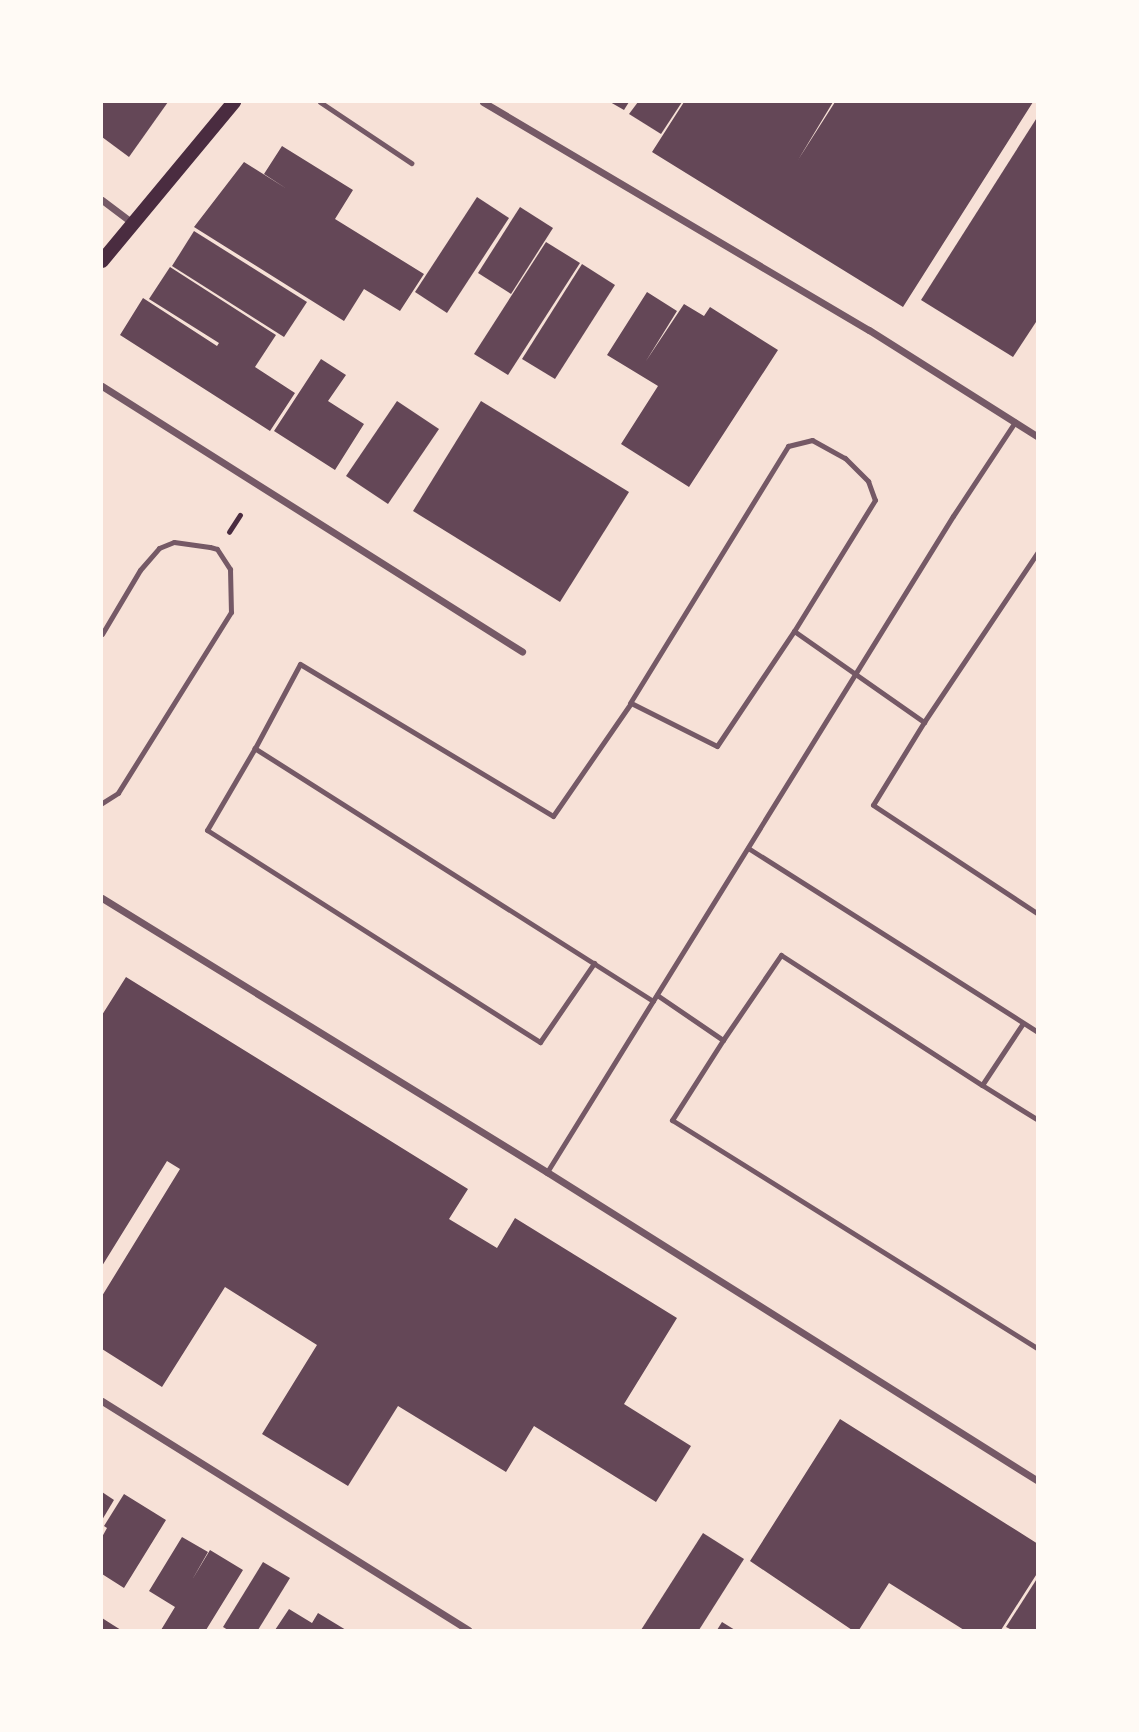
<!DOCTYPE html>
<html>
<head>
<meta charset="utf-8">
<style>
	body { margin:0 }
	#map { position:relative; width:1139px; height:1732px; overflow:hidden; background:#f7e1d7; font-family:"Work Sans",sans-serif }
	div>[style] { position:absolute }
	.building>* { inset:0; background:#644757 }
	.path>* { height:4.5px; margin:-2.25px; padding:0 2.25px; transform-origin:2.25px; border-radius:2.25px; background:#4a2c40 }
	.service>* { height:5px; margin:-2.5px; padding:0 2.5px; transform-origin:2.5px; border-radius:2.5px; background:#755966 }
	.minor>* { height:7px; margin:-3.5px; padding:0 3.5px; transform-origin:3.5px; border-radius:3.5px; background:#755966 }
	.secondary>* { height:14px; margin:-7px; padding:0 7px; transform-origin:7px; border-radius:7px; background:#4a2c40 }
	span { translate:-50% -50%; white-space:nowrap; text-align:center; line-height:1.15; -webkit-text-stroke:5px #fffaf5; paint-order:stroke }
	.frame { position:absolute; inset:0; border:103px solid #fffaf5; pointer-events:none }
</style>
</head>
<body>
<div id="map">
	<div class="building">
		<div style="clip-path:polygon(102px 102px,168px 102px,129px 157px,102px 137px)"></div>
		<div style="clip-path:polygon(610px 102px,629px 102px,624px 110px)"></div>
		<div style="clip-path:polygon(638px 102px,682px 102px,661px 134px,629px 114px)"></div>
		<div style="clip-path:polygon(684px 102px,833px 102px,798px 160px,835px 102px,1033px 102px,903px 307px,652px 152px)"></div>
		<div style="clip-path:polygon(1038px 116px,1038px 319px,1013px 357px,921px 300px)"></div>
		<div style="clip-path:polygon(282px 146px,353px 190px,335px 219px,424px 274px,400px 311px,364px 289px,344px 321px,194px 227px,244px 162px,287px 189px,264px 174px)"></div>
		<div style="clip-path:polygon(477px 197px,509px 218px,447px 313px,415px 292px)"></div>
		<div style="clip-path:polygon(520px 207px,553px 228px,511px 294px,478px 273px)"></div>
		<div style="clip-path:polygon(194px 231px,307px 302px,284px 337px,172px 266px)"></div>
		<div style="clip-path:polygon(546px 242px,580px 263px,508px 375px,474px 354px)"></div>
		<div style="clip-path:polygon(582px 264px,615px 285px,555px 379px,522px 359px)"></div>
		<div style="clip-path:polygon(170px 267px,276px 335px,255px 367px,295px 393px,270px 431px,120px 335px,143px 298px,217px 346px,219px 343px,149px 299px)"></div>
		<div style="clip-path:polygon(647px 292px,677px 311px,646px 361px,684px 304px,704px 316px,710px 307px,778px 350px,689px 487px,621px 444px,658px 386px,607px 355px)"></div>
		<div style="clip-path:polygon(321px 359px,346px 375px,328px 401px,364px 424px,335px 470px,274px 431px)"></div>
		<div style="clip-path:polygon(397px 401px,439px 429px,388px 504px,346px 476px)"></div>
		<div style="clip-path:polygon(481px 401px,629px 492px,560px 602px,413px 511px)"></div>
		<div style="clip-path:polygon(126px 977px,468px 1189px,449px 1219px,497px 1248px,515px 1218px,677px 1318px,624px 1404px,691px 1446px,656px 1502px,534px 1426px,506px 1472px,398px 1406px,348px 1486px,262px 1434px,317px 1345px,225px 1287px,162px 1387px,102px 1349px,102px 1296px,180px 1169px,167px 1161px,102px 1266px,102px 1015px)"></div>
		<div style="clip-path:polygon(840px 1419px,1038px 1544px,1038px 1572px,1001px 1630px,964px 1630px,889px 1583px,859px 1630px,852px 1630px,750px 1561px)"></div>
		<div style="clip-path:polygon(102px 1492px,114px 1500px,102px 1520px)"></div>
		<div style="clip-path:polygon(124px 1494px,166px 1520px,124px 1588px,102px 1574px,102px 1537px,107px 1528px,104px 1526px)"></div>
		<div style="clip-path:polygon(703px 1533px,744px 1559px,699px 1630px,641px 1630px)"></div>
		<div style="clip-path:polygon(182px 1537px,208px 1552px,192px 1580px,210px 1550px,243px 1570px,206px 1630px,161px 1630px,175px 1607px,149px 1591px)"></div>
		<div style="clip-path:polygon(263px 1562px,290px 1578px,258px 1630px,228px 1630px,223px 1627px)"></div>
		<div style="clip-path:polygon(1038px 1577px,1038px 1630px,1012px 1630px,1006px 1627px)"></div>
		<div style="clip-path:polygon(289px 1609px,312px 1623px,318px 1613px,346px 1630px,275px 1630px)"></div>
		<div style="clip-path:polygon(102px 1618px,113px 1625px,121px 1630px,102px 1630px)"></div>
		<div style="clip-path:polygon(722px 1622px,735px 1630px,717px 1630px)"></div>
	</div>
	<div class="path">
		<div style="left:229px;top:532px;width:20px;rotate:-57deg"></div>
	</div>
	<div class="service">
		<div style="left:320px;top:102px;width:110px;rotate:33.8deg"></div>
		<div style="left:102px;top:634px;width:74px;rotate:-59.3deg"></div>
		<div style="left:140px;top:570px;width:29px;rotate:-49deg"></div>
		<div style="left:159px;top:548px;width:16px;rotate:-22deg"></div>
		<div style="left:174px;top:542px;width:36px;rotate:8deg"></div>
		<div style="left:210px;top:547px;width:7px;rotate:16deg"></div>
		<div style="left:217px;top:549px;width:24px;rotate:57deg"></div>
		<div style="left:230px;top:569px;width:43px;rotate:88.7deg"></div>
		<div style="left:231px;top:612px;width:213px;rotate:122deg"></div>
		<div style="left:118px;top:793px;width:19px;rotate:148deg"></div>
		<div style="left:630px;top:703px;width:302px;rotate:-58.4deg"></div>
		<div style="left:788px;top:446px;width:25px;rotate:-14deg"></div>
		<div style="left:812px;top:440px;width:38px;rotate:29deg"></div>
		<div style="left:845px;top:458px;width:33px;rotate:45deg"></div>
		<div style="left:868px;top:481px;width:20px;rotate:70deg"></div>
		<div style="left:875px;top:500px;width:154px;rotate:121.7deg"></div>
		<div style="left:924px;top:722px;width:205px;rotate:-56.2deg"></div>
		<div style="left:255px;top:748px;width:95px;rotate:120.3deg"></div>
		<div style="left:207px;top:830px;width:395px;rotate:32.5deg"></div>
		<div style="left:540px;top:1042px;width:96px;rotate:-55.6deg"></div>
		<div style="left:748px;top:848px;width:343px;rotate:32.4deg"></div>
		<div style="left:657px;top:995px;width:80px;rotate:34.3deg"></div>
		<div style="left:723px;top:1040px;width:103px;rotate:-55.7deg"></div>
		<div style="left:781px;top:955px;width:239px;rotate:32.9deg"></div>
		<div style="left:982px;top:1085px;width:74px;rotate:-56.5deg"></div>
		<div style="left:653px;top:1001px;width:472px;rotate:-147.6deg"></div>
		<div style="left:255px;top:748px;width:95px;rotate:-61.8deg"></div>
		<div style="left:300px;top:664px;width:295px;rotate:31deg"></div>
		<div style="left:553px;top:816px;width:137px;rotate:-55.4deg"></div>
		<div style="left:631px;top:703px;width:96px;rotate:26.6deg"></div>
		<div style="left:717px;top:746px;width:138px;rotate:-56.2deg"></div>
		<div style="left:794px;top:631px;width:159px;rotate:35deg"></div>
		<div style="left:924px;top:722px;width:97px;rotate:121.6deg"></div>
		<div style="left:873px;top:805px;width:198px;rotate:33.4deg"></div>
		<div style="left:723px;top:1040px;width:95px;rotate:122.5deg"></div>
		<div style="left:672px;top:1120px;width:432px;rotate:32deg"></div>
		<div style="left:982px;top:1085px;width:66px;rotate:32deg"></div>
		<div style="left:547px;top:1172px;width:771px;rotate:-58.25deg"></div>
		<div style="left:953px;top:516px;width:113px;rotate:-56.6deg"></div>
	</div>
	<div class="minor">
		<div style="left:483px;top:102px;width:448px;rotate:30.6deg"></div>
		<div style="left:869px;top:330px;width:200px;rotate:32.3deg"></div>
		<div style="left:102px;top:200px;width:39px;rotate:37deg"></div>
		<div style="left:102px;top:386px;width:497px;rotate:32.3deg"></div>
		<div style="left:102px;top:898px;width:523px;rotate:31.62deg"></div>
		<div style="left:547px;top:1172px;width:580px;rotate:32.18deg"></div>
		<div style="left:102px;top:1401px;width:432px;rotate:32deg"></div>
	</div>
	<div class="secondary">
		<div style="left:102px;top:261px;width:207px;rotate:-50.3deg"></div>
	</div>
	<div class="frame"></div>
</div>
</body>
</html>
